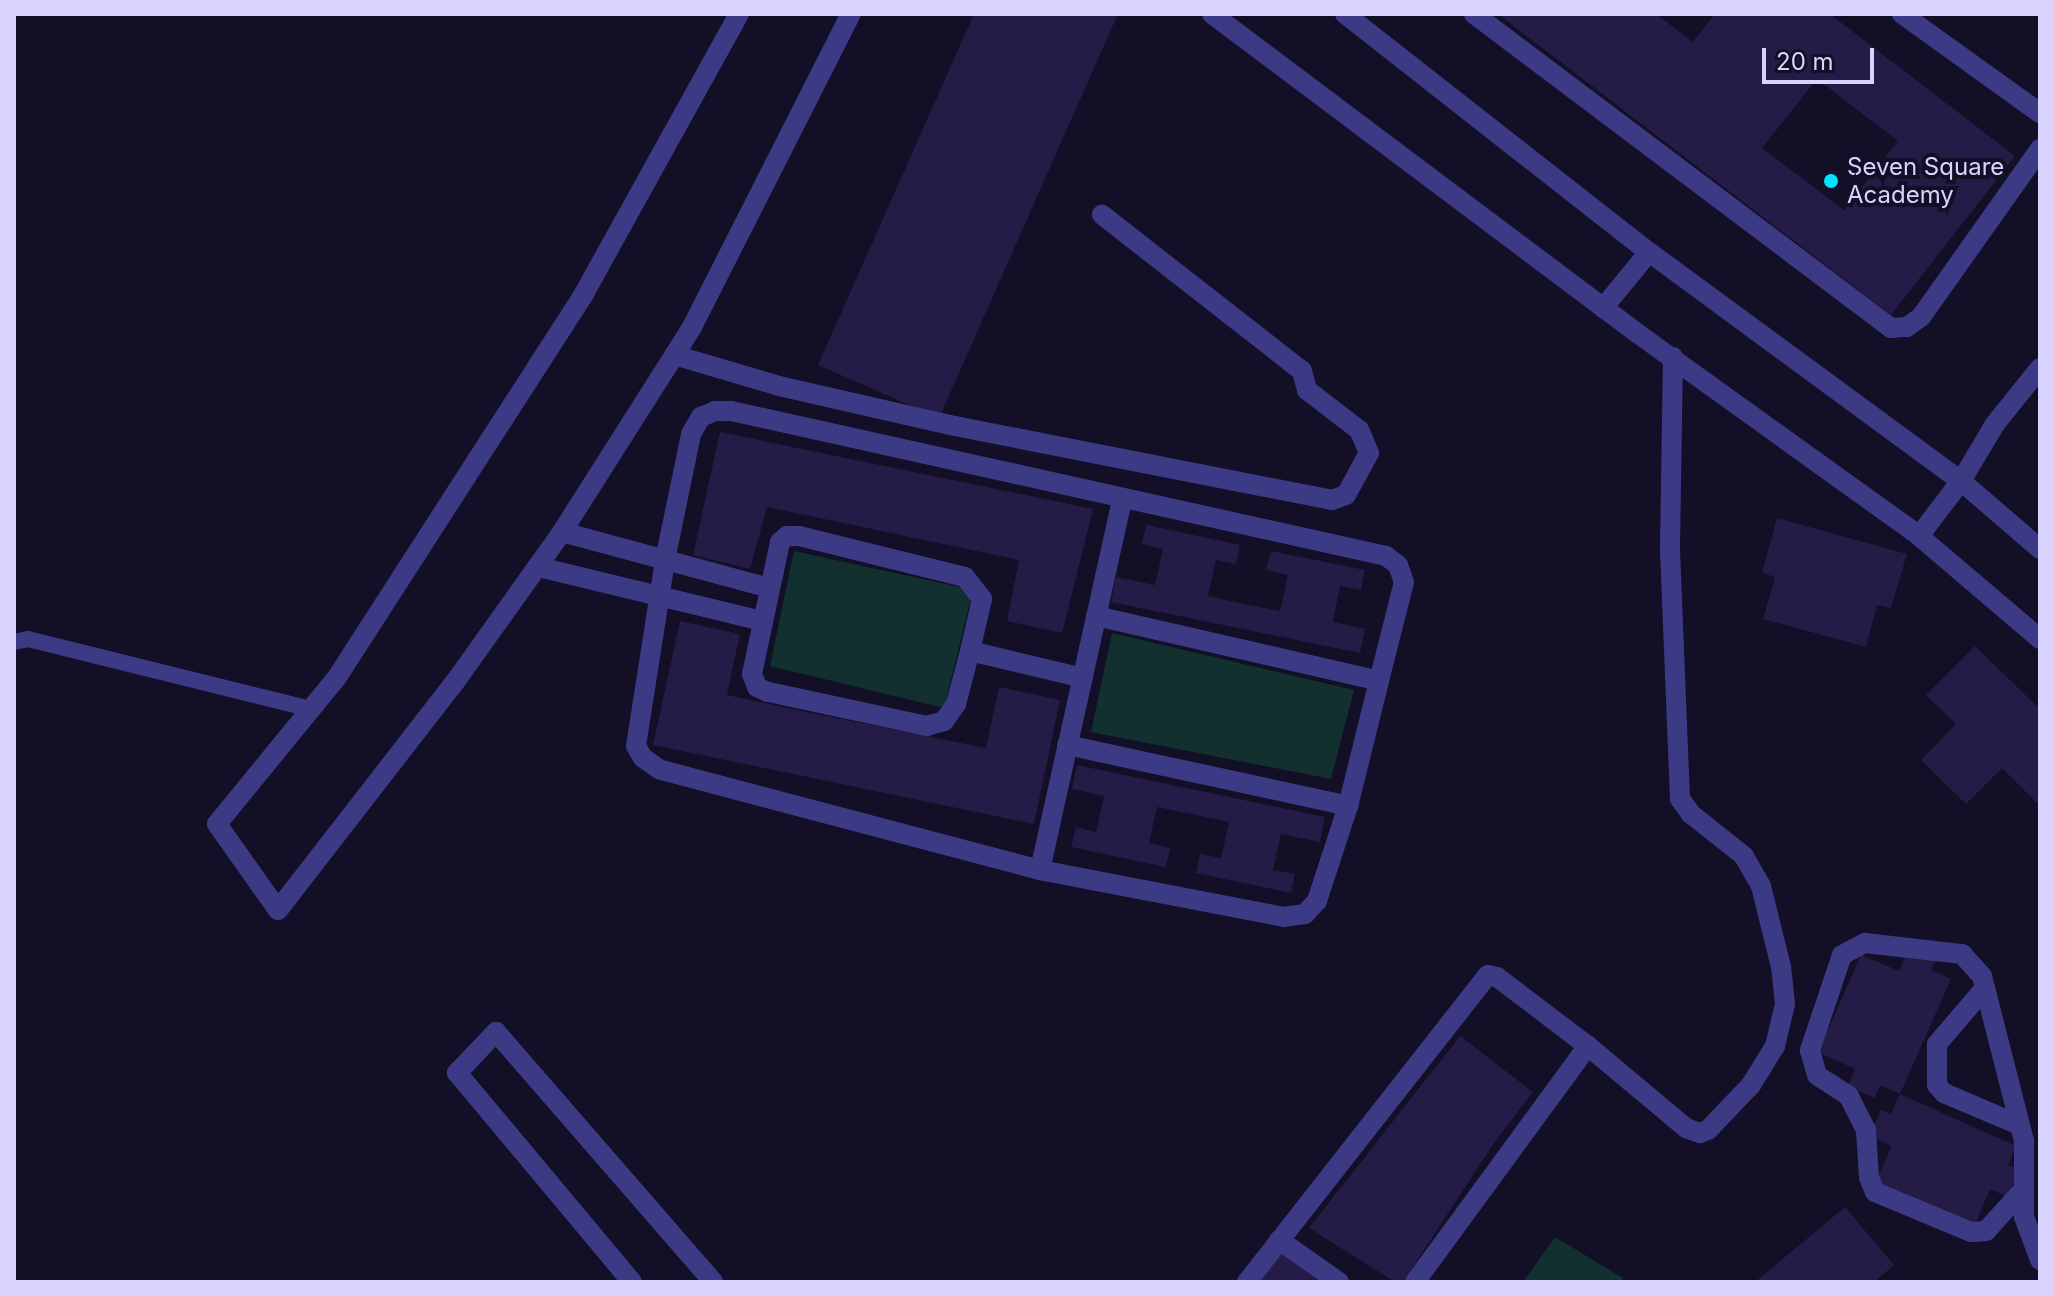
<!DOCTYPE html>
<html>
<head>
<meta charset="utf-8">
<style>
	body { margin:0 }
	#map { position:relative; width:2054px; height:1296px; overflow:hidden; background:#130f26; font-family:Inter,sans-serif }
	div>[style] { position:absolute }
	.green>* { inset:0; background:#12302f }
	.building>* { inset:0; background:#241b47 }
	.service>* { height:16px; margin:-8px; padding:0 8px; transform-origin:8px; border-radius:8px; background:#3d3a85 }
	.minor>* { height:20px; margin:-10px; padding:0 10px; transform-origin:10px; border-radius:10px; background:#3d3a85 }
	.dots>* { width:22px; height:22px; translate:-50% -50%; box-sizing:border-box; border:4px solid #130f26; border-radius:50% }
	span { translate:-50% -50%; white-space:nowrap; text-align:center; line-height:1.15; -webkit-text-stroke:8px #130f26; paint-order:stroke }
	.poi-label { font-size:24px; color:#d9d4ff }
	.left { translate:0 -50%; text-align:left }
	.frame { position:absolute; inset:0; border:16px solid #d9d4ff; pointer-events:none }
	.scale { position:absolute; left:1762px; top:48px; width:112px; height:36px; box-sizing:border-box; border:4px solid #d9d4ff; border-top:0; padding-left:10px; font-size:24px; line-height:28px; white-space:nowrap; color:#d9d4ff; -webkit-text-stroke:6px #130f26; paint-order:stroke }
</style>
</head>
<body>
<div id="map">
	<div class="green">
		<div style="clip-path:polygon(794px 551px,973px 590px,944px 708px,770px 666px)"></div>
		<div style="clip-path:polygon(1112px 633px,1354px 690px,1331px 779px,1091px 732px)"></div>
		<div style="clip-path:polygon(1555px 1237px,1623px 1278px,1620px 1282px,1523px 1282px)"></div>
	</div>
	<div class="building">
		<div style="clip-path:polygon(974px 14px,1118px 14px,939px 418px,818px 365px)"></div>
		<div style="clip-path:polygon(evenodd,1498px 14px,1656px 14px,1693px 42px,1715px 14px,1830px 14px,2015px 156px,1891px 315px,1498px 14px,1817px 79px,1898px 141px,1844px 210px,1762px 148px,1817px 79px)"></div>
		<div style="clip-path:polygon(720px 432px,1093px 509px,1062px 633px,1007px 621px,1019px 560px,767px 507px,750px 569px,693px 555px)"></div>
		<div style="clip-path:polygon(1777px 518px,1907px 554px,1891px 608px,1877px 605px,1866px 647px,1763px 619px,1775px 577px,1762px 573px)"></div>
		<div style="clip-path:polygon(1146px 525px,1240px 545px,1236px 564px,1216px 560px,1208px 596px,1240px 603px,1280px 611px,1288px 575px,1266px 570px,1271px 551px,1365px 570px,1361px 590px,1340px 586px,1333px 622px,1365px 629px,1360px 653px,1111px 602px,1116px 577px,1155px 585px,1163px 549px,1142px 544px)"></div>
		<div style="clip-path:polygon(680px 621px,740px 634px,727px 695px,792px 709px,986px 748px,999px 687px,1060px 700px,1034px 824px,653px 745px)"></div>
		<div style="clip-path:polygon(1975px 646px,2040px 709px,2040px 806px,2002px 768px,1966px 804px,1921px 760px,1956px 724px,1926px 695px)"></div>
		<div style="clip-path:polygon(1077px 765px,1325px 817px,1320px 842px,1281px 834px,1273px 870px,1295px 874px,1291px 893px,1196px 873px,1200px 854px,1221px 858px,1229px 822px,1196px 815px,1157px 807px,1149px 843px,1170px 848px,1166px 867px,1071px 847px,1076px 827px,1096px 832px,1104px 796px,1072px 789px)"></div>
		<div style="clip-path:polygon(1909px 949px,1936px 961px,1931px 970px,1951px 979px,1900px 1094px,1880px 1085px,1875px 1098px,1848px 1086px,1855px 1069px,1818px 1052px,1861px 955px,1899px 971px)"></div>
		<div style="clip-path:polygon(1460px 1036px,1533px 1092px,1494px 1143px,1403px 1282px,1395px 1282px,1309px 1228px)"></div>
		<div style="clip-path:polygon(1900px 1094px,2016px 1146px,2008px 1165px,2019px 1170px,2008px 1197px,1990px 1189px,1974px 1227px,1875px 1183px,1892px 1146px,1869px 1136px,1881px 1110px,1891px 1114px)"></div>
		<div style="clip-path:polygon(1845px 1207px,1894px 1265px,1874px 1282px,1755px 1282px)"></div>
		<div style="clip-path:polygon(1278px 1250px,1323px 1282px,1255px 1282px)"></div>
	</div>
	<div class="service">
		<div style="left:14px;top:642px;width:14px;rotate:-12deg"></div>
		<div style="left:28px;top:639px;width:292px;rotate:13.9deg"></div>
	</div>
	<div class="minor">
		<div style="left:739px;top:14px;width:320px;rotate:119deg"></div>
		<div style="left:584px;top:294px;width:454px;rotate:122.8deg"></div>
		<div style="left:338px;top:676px;width:191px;rotate:129.3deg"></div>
		<div style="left:217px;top:824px;width:105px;rotate:54.7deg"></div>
		<div style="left:278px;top:910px;width:289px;rotate:-52.2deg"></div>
		<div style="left:455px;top:682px;width:184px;rotate:-54.5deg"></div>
		<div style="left:562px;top:532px;width:243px;rotate:-57.6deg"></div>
		<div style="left:692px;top:327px;width:351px;rotate:-63.1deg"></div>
		<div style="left:1212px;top:14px;width:531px;rotate:36.89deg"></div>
		<div style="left:1637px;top:333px;width:347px;rotate:35.7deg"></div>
		<div style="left:1919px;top:536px;width:159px;rotate:40.4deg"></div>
		<div style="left:1345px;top:14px;width:386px;rotate:38.1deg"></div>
		<div style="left:1649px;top:252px;width:387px;rotate:36.3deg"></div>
		<div style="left:1961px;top:481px;width:104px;rotate:40.7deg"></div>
		<div style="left:1474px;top:14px;width:522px;rotate:36.98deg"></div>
		<div style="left:1891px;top:328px;width:16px;rotate:-4deg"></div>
		<div style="left:1907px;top:327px;width:17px;rotate:-36deg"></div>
		<div style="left:1921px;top:317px;width:206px;rotate:-54.7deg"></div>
		<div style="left:1902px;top:14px;width:170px;rotate:35.7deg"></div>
		<div style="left:1603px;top:308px;width:72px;rotate:-50.6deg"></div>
		<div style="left:674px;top:355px;width:109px;rotate:16.4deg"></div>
		<div style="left:779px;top:386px;width:180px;rotate:12.8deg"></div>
		<div style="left:955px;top:426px;width:384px;rotate:11.1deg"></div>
		<div style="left:1332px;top:500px;width:15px;rotate:-20deg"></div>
		<div style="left:1346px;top:495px;width:48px;rotate:-61.3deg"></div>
		<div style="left:1369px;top:453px;width:25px;rotate:-113deg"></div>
		<div style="left:1359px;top:430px;width:66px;rotate:-142.4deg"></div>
		<div style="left:1307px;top:390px;width:20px;rotate:-105deg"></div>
		<div style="left:1302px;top:371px;width:254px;rotate:-142deg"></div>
		<div style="left:562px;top:532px;width:214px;rotate:15.1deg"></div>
		<div style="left:1919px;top:536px;width:69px;rotate:-52.6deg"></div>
		<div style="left:1961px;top:481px;width:66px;rotate:-59.2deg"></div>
		<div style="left:1995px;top:424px;width:72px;rotate:-51.2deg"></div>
		<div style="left:539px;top:567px;width:229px;rotate:13.6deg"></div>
		<div style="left:1096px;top:616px;width:290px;rotate:12.9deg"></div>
		<div style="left:1379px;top:681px;width:129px;rotate:103.9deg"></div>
		<div style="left:1348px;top:806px;width:100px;rotate:108.1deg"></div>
		<div style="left:1317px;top:901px;width:18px;rotate:133deg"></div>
		<div style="left:1305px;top:914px;width:21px;rotate:172deg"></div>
		<div style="left:1284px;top:917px;width:248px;rotate:-169.1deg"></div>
		<div style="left:1040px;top:870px;width:394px;rotate:-165.2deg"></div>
		<div style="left:659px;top:769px;width:19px;rotate:-145deg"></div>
		<div style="left:643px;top:758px;width:14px;rotate:-120deg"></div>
		<div style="left:636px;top:746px;width:188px;rotate:-81.1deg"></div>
		<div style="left:665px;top:560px;width:129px;rotate:-78.3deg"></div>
		<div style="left:691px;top:434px;width:20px;rotate:-60deg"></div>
		<div style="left:701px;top:417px;width:15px;rotate:-23deg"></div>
		<div style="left:715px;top:411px;width:16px"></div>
		<div style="left:731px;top:411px;width:671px;rotate:12.48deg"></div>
		<div style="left:1386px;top:556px;width:15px;rotate:37deg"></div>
		<div style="left:1398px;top:565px;width:18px;rotate:71deg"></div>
		<div style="left:1404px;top:582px;width:102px;rotate:104.2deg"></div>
		<div style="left:970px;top:651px;width:55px;rotate:104.8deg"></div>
		<div style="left:956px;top:704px;width:21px;rotate:125deg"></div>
		<div style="left:944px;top:721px;width:18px;rotate:164deg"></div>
		<div style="left:927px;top:726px;width:163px;rotate:-167.9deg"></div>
		<div style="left:768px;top:692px;width:12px;rotate:-156deg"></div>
		<div style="left:757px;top:687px;width:14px;rotate:-111deg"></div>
		<div style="left:752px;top:674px;width:135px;rotate:-78deg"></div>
		<div style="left:780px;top:542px;width:9px;rotate:-41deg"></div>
		<div style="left:787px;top:536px;width:12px"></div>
		<div style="left:799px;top:536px;width:171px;rotate:13.9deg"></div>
		<div style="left:965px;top:577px;width:28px;rotate:52deg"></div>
		<div style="left:982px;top:599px;width:53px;rotate:103deg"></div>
		<div style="left:970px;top:651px;width:116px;rotate:13.4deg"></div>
		<div style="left:1067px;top:745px;width:288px;rotate:12.2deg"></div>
		<div style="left:1040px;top:870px;width:379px;rotate:-77.5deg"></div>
		<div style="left:1985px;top:988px;width:74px;rotate:130.6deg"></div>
		<div style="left:1937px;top:1044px;width:41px;rotate:90deg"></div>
		<div style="left:1937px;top:1085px;width:11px;rotate:49deg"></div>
		<div style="left:1944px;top:1093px;width:82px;rotate:23.1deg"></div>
		<div style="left:2024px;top:1189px;width:57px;rotate:132.1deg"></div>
		<div style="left:1986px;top:1231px;width:15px;rotate:176deg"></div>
		<div style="left:1971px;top:1232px;width:104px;rotate:-157.4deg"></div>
		<div style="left:1875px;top:1192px;width:16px;rotate:-112deg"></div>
		<div style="left:1869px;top:1177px;width:47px;rotate:-93.7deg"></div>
		<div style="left:1866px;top:1130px;width:38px;rotate:-117deg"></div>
		<div style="left:1849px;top:1096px;width:38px;rotate:-147deg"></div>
		<div style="left:1817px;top:1075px;width:26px;rotate:-106deg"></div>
		<div style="left:1810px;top:1050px;width:100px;rotate:-71.4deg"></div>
		<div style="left:1842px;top:955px;width:26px;rotate:-28deg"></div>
		<div style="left:1865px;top:943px;width:98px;rotate:6.5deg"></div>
		<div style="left:1962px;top:954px;width:30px;rotate:48deg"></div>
		<div style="left:1982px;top:976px;width:170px;rotate:75.7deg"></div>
		<div style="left:2024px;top:1141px;width:76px;rotate:90deg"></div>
		<div style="left:2024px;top:1217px;width:46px;rotate:69.6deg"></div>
		<div style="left:1279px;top:1240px;width:73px;rotate:35deg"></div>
		<div style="left:632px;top:1282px;width:273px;rotate:-129.9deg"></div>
		<div style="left:457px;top:1073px;width:57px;rotate:-46.4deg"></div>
		<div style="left:496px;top:1032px;width:331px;rotate:49deg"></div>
		<div style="left:1247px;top:1282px;width:390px;rotate:-51.9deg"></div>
		<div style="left:1488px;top:975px;width:9px;rotate:13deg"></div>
		<div style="left:1497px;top:977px;width:114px;rotate:37.2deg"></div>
		<div style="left:1415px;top:1282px;width:293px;rotate:-53.8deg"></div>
		<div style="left:1588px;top:1046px;width:128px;rotate:39.9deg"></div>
		<div style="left:1686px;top:1128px;width:15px;rotate:20deg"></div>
		<div style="left:1700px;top:1133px;width:9px;rotate:-21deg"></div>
		<div style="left:1708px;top:1130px;width:62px;rotate:-46.3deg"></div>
		<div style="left:1751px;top:1085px;width:46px;rotate:-58.4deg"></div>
		<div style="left:1775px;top:1046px;width:43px;rotate:-76.6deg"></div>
		<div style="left:1785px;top:1004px;width:37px;rotate:-96deg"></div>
		<div style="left:1781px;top:967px;width:83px;rotate:-103.9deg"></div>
		<div style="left:1761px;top:886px;width:34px;rotate:-120deg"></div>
		<div style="left:1744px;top:856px;width:68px;rotate:-141.6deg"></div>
		<div style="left:1691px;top:814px;width:19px;rotate:-126deg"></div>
		<div style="left:1680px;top:799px;width:252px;rotate:-92.3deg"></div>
		<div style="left:1670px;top:547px;width:190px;rotate:-89.1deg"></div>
	</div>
	<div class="dots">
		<div style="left:1831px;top:181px;background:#00e5ff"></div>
	</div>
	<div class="poi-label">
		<span class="left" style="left:1847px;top:181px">Seven Square<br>Academy</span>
	</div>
	<div class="frame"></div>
	<div class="scale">20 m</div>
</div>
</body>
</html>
